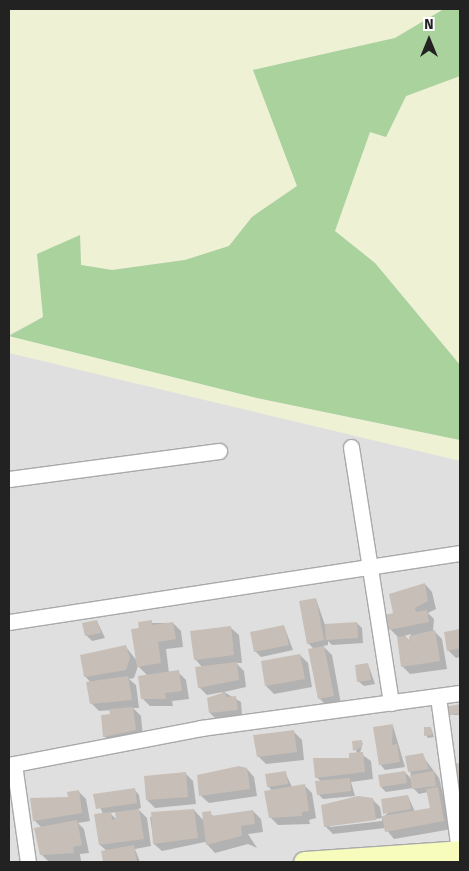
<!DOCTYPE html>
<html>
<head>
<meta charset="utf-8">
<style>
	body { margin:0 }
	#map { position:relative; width:469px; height:871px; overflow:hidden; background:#f2efe8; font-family:"Fira Sans",sans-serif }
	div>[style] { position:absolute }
	.residential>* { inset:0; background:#e0dfdf }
	.farmland>* { inset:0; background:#eef1d4 }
	.forest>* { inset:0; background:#aad29c }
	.shadow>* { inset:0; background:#0003 }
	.building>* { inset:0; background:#c7bfb7 }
	.roads { filter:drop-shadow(1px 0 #a9a9a9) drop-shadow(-1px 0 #a9a9a9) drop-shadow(0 1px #a9a9a9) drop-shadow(0 -1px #a9a9a9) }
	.street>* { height:15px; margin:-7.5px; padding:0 7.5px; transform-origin:7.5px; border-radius:7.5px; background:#fff }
	.secondary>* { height:21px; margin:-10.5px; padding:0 10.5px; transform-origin:10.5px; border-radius:10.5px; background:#f7fcbd }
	span { translate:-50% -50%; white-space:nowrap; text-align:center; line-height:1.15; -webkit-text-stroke:4.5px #fff; paint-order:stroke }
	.frame { position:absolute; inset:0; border:10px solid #222; pointer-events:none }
	.north { position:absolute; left:404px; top:15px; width:50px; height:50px; -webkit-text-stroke:4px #fff; paint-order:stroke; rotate:0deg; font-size:14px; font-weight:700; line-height:20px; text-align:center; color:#222 }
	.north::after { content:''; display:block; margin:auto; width:18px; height:22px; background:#222; clip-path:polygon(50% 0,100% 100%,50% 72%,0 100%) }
</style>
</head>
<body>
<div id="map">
	<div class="residential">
		<div style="clip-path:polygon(9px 9px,460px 9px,460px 862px,9px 862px)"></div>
	</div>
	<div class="farmland">
		<div style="clip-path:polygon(9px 9px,444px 9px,395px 38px,254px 70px,297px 186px,252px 217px,229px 246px,185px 260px,112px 270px,81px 265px,80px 235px,43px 317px,9px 335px)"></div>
		<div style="clip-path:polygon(460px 76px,460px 365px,375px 263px,334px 231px,370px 132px,386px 137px,406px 96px)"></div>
		<div style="clip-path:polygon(9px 336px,257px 398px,460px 440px,460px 461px,9px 353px)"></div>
	</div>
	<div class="forest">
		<div style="clip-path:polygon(444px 9px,460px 9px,460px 76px,406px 96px,386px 137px,370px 132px,335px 231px,375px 263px,460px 365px,460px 440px,257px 398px,9px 336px,43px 317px,37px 254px,80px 235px,81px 265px,112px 270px,185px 260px,229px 246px,252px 217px,297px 186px,253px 70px,395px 38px)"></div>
	</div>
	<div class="shadow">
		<div style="clip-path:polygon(evenodd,425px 584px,432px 592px,436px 609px,428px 613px,434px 619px,433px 630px,442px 639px,447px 669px,410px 674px,402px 666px,398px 637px,390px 629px,394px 614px,425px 584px,411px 634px,409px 640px,404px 636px,411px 634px)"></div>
		<div style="clip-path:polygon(316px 599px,325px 625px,357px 623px,362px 628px,363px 643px,332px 645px,328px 641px,328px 645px,323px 646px,332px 655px,341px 704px,327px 706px,319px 698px,314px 649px,308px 643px)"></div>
		<div style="clip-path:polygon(97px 621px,105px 638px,92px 641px,86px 635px)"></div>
		<div style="clip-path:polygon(139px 623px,173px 623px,181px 631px,183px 647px,166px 649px,169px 673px,178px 672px,186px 680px,189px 699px,172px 701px,173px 706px,150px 706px,142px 698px,148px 676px,138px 666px,134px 678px,129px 679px,136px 685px,139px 708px,133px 708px,141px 716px,143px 738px,112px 744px,104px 736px,111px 710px,99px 711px,91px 703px,91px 683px,85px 676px,126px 647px,137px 661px)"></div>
		<div style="clip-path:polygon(284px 626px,293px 650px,261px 657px,255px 651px)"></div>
		<div style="clip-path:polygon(231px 628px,239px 635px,242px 663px,236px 663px,244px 671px,246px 687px,224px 692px,241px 702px,242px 715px,215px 718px,210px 713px,223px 692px,207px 695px,199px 687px,203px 668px,195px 659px)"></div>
		<div style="clip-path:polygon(460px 631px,460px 657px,456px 658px,448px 650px,446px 633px)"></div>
		<div style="clip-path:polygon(300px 655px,308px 663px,312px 687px,274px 694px,266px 686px)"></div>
		<div style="clip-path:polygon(368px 664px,375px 684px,364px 686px,358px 681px)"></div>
		<div style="clip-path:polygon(460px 706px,460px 715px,448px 715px,447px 708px)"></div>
		<div style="clip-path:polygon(393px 726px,405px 767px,385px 770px,380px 764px)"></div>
		<div style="clip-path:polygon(431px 728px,434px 737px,428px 738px,426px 735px)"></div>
		<div style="clip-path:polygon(294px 732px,302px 740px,304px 760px,266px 764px,258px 756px)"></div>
		<div style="clip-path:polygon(354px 742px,363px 743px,360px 753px,371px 761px,373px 779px,351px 782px,355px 796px,323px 799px,318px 794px,322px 782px,316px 777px,357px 754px)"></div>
		<div style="clip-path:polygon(evenodd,422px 755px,439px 778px,452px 829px,394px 839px,385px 828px,333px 834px,325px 826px,372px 799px,380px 807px,382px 818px,408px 796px,415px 812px,431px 809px,428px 792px,419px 794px,413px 788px,386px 792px,381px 787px,405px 772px,412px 780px,407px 757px,422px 755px,382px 818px,382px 821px,330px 827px,330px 825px,382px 818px)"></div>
		<div style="clip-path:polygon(454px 765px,460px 765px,460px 787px,455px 782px)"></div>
		<div style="clip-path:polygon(247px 769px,254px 777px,257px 796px,209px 803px,201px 796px)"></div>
		<div style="clip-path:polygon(285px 772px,292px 787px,304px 785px,312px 793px,316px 818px,309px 820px,310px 824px,278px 825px,270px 817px,272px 791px,268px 786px)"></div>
		<div style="clip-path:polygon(185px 773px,193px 781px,196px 804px,155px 808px,147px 800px)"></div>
		<div style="clip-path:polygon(evenodd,134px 789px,139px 795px,141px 808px,138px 809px,147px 818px,151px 846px,135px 849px,140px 862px,104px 862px,103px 852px,107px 851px,100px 845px,103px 814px,95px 795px,134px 789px,116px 812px,118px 821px,110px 813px,116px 812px)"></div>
		<div style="clip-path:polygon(78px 791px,86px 799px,90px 821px,78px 823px,84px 829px,89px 853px,80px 854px,81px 861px,49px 862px,41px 854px,42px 828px,34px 820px)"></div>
		<div style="clip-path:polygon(194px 810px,204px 821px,210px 813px,214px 817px,253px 811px,261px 819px,263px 832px,248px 834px,257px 848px,248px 844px,215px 853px,205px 842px,162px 851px,154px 844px,150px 817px)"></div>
	</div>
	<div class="building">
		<div style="clip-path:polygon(425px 583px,428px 601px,415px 608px,416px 612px,427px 610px,429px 622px,388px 630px,385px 615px,393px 613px,389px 594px)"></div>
		<div style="clip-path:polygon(316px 598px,324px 640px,307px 644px,299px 601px)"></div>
		<div style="clip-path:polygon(97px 620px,101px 633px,85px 636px,82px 623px)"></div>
		<div style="clip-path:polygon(152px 620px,152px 625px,173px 622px,176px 639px,158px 642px,161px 663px,137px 667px,131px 629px,139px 628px,138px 622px)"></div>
		<div style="clip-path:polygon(357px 622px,358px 638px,326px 640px,325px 624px)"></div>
		<div style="clip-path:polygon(284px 625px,289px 645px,254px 652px,250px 632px)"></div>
		<div style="clip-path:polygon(231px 626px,234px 655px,194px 660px,190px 631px)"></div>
		<div style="clip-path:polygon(460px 629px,460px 648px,447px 651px,444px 632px)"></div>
		<div style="clip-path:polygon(435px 630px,440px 661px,401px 667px,397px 637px,406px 636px,410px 642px,409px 636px)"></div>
		<div style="clip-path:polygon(126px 645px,130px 658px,126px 670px,84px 677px,80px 655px)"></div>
		<div style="clip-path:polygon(324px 646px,334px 696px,318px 699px,308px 649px)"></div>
		<div style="clip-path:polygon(300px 654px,305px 679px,265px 686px,261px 661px)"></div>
		<div style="clip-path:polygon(237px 662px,239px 680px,198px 688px,195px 667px)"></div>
		<div style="clip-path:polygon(368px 663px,371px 680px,357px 682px,355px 665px)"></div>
		<div style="clip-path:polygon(179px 670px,182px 691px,165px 693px,166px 699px,141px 699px,138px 676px)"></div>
		<div style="clip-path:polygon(128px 676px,132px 700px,90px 704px,86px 682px)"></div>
		<div style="clip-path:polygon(225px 692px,226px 697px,236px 696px,238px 710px,209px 713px,207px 698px)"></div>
		<div style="clip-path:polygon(460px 704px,460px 713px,447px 716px,445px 707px)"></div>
		<div style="clip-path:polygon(133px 707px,136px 730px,103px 737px,101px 715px,110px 714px,109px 709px)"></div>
		<div style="clip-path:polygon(393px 724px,392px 745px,397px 744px,400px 762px,379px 765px,373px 727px)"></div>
		<div style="clip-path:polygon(424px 727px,431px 727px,432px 735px,424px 736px)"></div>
		<div style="clip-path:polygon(294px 730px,297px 752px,257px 757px,253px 735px)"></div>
		<div style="clip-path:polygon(362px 740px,362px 747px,353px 751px,352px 741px)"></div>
		<div style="clip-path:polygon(363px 752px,365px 772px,315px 778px,313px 758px,349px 758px,349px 753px)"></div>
		<div style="clip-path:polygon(423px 753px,429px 769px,408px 772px,405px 756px)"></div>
		<div style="clip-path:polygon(460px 763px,460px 782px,454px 783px,453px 764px)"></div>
		<div style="clip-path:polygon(239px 766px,247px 768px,250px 789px,199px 796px,197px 775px)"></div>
		<div style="clip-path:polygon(286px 771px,288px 784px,267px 787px,265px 774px)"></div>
		<div style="clip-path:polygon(405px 771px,407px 783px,380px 787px,378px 775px)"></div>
		<div style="clip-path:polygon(434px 771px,436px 786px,412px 789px,410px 775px)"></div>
		<div style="clip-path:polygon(186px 772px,188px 797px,146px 800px,144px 776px)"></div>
		<div style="clip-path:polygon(350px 778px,351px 791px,317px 795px,315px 781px)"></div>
		<div style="clip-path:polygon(305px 784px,309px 811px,302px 812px,302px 816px,269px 818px,264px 791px)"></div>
		<div style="clip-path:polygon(438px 787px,444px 821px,385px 832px,382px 816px,430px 808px,426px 789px)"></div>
		<div style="clip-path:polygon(135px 788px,137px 803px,96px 809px,93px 794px)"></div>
		<div style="clip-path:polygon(79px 790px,82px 813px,33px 821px,30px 798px,68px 797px,67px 792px)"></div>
		<div style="clip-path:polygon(408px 795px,411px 809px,383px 814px,381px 799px)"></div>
		<div style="clip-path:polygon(358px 796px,373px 798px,376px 820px,324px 827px,321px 805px)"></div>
		<div style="clip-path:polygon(139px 809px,144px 839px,99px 845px,94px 814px,111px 812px,112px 820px,116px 819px,115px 812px)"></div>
		<div style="clip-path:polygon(194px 809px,198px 838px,153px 844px,151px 812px)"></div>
		<div style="clip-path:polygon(253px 810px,255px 824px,241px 826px,242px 836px,206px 845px,202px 812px,211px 811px,211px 816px)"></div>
		<div style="clip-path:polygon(77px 820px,82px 845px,73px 847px,74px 853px,40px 855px,34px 828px)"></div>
		<div style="clip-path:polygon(134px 845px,137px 862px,103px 862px,101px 851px)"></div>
	</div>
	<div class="roads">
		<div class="street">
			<div style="left:351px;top:447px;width:259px;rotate:81.1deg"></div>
			<div style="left:9px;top:479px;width:212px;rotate:-7.6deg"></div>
			<div style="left:9px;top:622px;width:456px;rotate:-8.7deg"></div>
			<div style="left:438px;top:697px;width:155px;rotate:82.2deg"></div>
			<div style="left:14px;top:764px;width:99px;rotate:81.9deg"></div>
			<div style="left:9px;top:765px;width:196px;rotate:-10.9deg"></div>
			<div style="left:201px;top:728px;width:261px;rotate:-7.7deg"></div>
		</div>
		<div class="secondary">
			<div style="left:304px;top:862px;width:156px;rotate:-4deg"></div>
		</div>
	</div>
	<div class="frame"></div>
	<div class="north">N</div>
</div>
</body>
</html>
